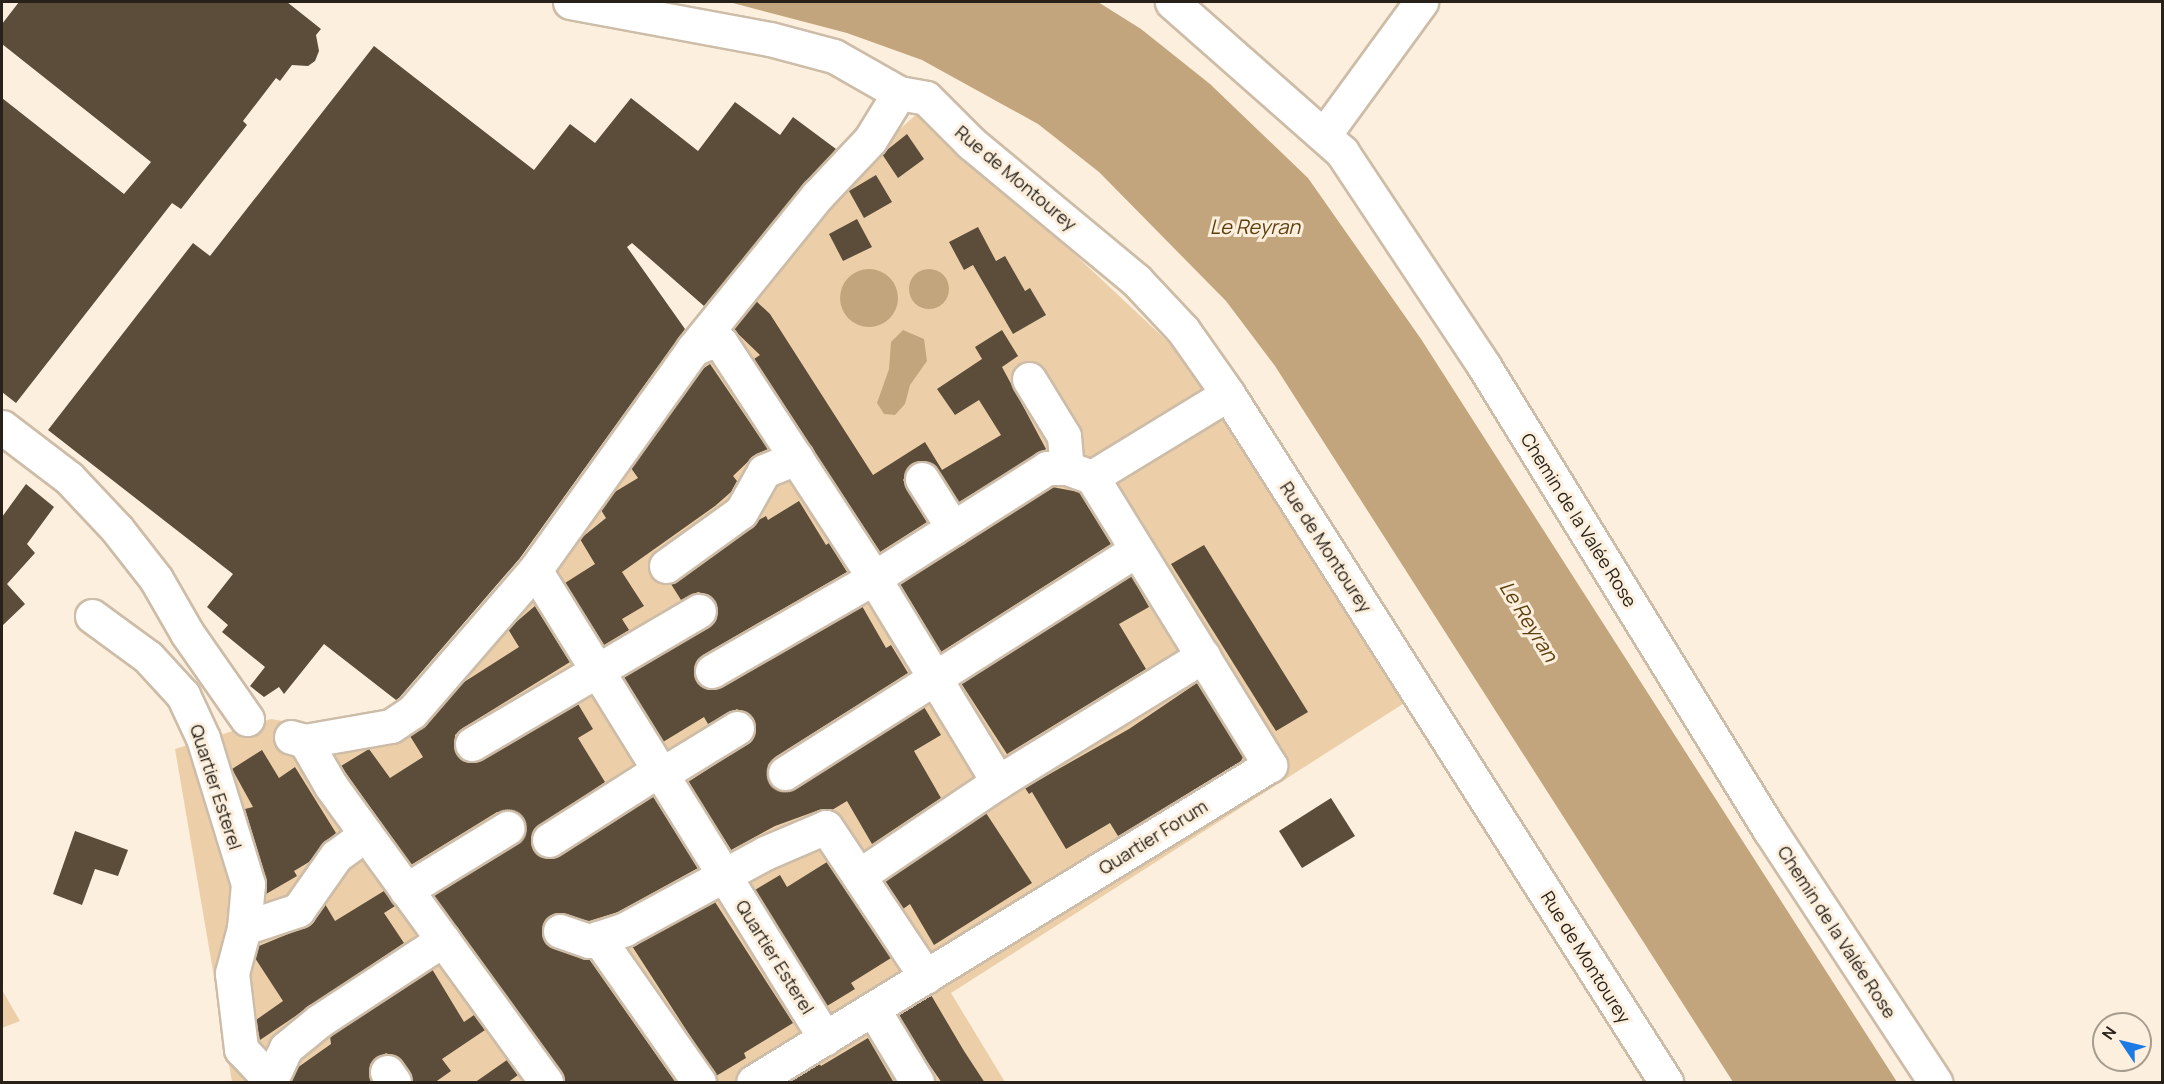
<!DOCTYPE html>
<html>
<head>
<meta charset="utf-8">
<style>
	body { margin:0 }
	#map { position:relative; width:2164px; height:1084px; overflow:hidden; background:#fcefdd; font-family:Manrope,sans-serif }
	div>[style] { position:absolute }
	.green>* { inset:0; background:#eccfa8 }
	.water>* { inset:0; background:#c2a57d }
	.round { border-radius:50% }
	.building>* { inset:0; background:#5b4d3a }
	.roads { filter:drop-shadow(2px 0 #cdbca7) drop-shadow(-2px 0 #cdbca7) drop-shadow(0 2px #cdbca7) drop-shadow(0 -2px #cdbca7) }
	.minor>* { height:33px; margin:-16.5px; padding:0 16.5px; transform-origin:16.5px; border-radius:16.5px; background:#fff }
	span { translate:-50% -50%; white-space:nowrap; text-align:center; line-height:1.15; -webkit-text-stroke:6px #fcefdd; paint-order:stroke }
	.street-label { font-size:18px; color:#272119 }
	.water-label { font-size:20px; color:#5d3f0d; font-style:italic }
	.frame { position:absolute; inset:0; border:3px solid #272119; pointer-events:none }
	.north { position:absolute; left:2092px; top:1012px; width:60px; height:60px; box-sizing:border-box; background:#fcefdd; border:2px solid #a79d8f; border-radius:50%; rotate:305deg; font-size:16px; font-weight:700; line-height:24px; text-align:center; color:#272119 }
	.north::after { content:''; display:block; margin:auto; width:21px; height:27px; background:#1b7ae3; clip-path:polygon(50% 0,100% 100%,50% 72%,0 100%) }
</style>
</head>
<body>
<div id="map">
	<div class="green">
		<div style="clip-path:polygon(921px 110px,1197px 369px,1406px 702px,951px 993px,1005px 1082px,232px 1082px,175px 749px,271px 719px,388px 739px,812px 209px)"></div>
		<div style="clip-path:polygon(2px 990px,20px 1021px,2px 1028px)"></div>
	</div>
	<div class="water">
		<div style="clip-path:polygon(729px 2px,1098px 2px,1141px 29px,1210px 84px,1308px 178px,1421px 339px,1897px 1082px,1733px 1082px,1275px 366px,1226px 301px,1099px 172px,1038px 124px,922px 60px,847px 33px)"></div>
		<div class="round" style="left:840px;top:269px;width:58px;height:58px"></div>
		<div class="round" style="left:909px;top:269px;width:40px;height:40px"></div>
		<div style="clip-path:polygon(903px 330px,924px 339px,927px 361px,910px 385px,905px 404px,895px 415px,884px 414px,877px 403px,889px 369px,891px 342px)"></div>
	</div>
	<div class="building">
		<div style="clip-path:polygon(19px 2px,287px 2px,321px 29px,316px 35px,319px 51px,315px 61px,308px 66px,292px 65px,280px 81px,276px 78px,243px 121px,247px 125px,181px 209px,172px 203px,16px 403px,2px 392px,2px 98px,124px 194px,151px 162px,2px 44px,2px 24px)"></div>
		<div style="clip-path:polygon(374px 46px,534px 170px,570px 124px,595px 143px,631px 98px,698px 151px,735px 102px,780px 135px,793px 117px,836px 149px,704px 306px,632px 243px,627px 247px,685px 329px,520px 558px,399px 698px,396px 700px,324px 644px,284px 694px,279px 687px,264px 697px,250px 686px,265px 667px,222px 632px,228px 625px,207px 607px,233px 574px,48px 430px,193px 243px,210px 256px)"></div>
		<div style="clip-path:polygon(907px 134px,924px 159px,898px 178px,882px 154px)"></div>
		<div style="clip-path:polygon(876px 175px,892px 202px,864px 218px,849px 191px)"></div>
		<div style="clip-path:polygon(857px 219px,872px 247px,843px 261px,829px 234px)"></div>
		<div style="clip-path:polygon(978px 227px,996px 261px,1005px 256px,1025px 291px,1030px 288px,1046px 315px,1013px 334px,973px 265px,964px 270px,949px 242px)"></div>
		<div style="clip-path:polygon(756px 301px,770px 314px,873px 475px,925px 442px,942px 470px,1001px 435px,979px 400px,955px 415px,937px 389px,982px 359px,975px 347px,1002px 330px,1018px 356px,1002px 367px,1046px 449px,959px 502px,931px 463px,913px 463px,903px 480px,927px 522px,880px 552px,754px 359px,760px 355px,733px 329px)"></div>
		<div style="clip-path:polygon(710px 364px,768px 449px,756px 454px,733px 476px,737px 481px,731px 492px,715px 506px,622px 572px,644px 606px,622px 619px,629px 630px,604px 645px,565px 583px,595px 564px,580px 539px,606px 518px,601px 510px,613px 493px,638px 478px,631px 468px,701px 370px)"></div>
		<div style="clip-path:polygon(26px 484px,54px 507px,27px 544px,35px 553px,7px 584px,25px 604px,2px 626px,2px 517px)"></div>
		<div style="clip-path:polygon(1052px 487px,1079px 492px,1111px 544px,941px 652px,900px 584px)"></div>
		<div style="clip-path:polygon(799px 501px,826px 545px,829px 543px,847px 572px,703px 655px,696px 662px,696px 680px,703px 687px,721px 687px,862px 606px,886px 648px,891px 645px,908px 673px,775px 757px,768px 765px,769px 783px,777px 790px,795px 789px,924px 707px,941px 735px,914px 751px,941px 798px,872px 844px,847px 801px,832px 810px,819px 810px,775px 826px,731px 850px,688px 782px,747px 744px,756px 728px,753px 718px,737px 709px,708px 724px,704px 717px,663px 742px,623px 677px,716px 620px,718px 610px,709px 595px,698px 592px,681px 600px,671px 584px,757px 521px,766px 516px,768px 520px)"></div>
		<div style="clip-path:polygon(1204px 545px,1308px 712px,1276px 731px,1171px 564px)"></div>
		<div style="clip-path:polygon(1131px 575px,1149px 607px,1119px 624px,1146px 669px,1007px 754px,961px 683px)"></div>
		<div style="clip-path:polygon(535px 606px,570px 662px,463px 728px,455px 735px,456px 753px,463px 761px,481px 760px,578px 704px,593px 729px,578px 738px,605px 782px,533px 831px,533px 850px,549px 859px,653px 796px,698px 868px,618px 912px,589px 921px,556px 913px,543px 924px,542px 934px,553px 948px,589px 959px,676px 1083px,564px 1083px,561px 1071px,433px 895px,517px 844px,526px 827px,516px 812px,497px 812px,411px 865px,341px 766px,369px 749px,390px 778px,423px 757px,410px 736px,426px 724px,461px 684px,519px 647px,508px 629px)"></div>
		<div style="clip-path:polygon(1197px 683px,1243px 757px,1241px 761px,1118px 836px,1110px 823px,1066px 849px,1032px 792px,1029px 794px,1025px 788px,1129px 729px)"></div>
		<div style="clip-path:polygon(262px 750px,279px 778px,295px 767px,336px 833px,309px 862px,294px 871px,297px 876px,266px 894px,266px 878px,245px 809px,253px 807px,232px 769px)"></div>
		<div style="clip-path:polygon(1331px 798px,1355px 836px,1302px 868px,1279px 831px)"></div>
		<div style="clip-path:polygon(986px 813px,1032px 883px,934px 945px,910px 904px,903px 909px,885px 881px)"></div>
		<div style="clip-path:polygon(75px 831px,128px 850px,118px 876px,95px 869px,82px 905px,53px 894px)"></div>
		<div style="clip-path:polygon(827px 862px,891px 958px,851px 983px,855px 989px,827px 1006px,755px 890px,780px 875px,787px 887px)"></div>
		<div style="clip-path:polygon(384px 891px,395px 906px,384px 913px,404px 943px,260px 1040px,256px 1020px,283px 1001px,255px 958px,259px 946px,305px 927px,325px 904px,335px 921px)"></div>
		<div style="clip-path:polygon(715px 902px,793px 1023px,744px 1053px,746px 1058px,716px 1076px,632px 946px)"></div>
		<div style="clip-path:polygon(432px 969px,464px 1022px,474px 1015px,485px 1030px,442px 1059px,451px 1071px,434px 1083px,413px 1083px,402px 1061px,386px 1053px,370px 1064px,372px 1083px,291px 1083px,297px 1068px,331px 1044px,330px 1036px)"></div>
		<div style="clip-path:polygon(931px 995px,964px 1051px,985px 1083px,942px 1083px,924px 1057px,899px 1015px)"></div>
		<div style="clip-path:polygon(868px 1038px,894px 1083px,788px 1083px,819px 1063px,821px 1066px)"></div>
		<div style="clip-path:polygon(507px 1060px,518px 1075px,507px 1083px,474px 1083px)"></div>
	</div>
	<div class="roads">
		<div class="minor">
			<div style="left:570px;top:2px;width:203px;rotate:10.5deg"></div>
			<div style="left:770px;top:39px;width:66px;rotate:14.9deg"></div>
			<div style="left:834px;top:56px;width:75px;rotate:29.6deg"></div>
			<div style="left:899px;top:93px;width:27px;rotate:10deg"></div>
			<div style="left:926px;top:98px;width:64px;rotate:45deg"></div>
			<div style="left:971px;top:143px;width:214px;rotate:39.7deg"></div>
			<div style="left:1136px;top:280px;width:69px;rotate:46.8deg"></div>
			<div style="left:1183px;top:330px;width:78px;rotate:54.9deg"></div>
			<div style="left:1228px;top:394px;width:816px;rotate:57.52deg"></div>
			<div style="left:1172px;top:2px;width:227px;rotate:41.4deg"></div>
			<div style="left:1342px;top:152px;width:257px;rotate:56.4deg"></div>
			<div style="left:1484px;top:366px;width:544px;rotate:58.39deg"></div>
			<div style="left:1769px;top:829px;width:303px;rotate:56.7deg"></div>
			<div style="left:1324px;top:135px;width:165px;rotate:-53.9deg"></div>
			<div style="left:693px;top:349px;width:16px;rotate:-22deg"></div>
			<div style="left:708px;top:343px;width:13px"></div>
			<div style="left:721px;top:343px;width:280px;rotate:56.9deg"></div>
			<div style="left:874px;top:578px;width:239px;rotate:58.7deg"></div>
			<div style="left:1029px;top:379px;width:67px;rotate:58.4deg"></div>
			<div style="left:1064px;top:436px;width:32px;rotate:85deg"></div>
			<div style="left:2px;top:427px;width:84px;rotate:37.3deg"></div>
			<div style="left:69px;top:478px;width:70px;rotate:46.7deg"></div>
			<div style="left:117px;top:529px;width:63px;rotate:52deg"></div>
			<div style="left:156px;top:579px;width:62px;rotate:60.1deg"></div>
			<div style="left:187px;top:633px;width:105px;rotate:55.1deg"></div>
			<div style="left:1092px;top:477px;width:159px;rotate:-31.4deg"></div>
			<div style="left:922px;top:479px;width:58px;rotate:57.7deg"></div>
			<div style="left:666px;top:566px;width:92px;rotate:-35.8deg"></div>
			<div style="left:741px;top:512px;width:47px;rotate:-60.7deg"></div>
			<div style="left:764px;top:471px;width:35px;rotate:-22deg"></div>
			<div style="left:535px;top:570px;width:551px;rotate:58.22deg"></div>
			<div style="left:92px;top:616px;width:69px;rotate:36.2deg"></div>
			<div style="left:148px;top:657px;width:52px;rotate:47.4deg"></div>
			<div style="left:183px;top:695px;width:47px;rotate:65.1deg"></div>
			<div style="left:203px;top:738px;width:153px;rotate:72.9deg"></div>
			<div style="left:248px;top:884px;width:44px;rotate:95.2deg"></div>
			<div style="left:244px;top:928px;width:47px;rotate:104.9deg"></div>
			<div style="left:232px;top:973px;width:77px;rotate:83.2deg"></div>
			<div style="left:241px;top:1049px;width:45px;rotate:46.8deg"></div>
			<div style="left:712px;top:671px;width:187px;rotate:-29.9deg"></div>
			<div style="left:874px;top:578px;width:205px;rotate:-32.4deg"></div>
			<div style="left:1047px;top:468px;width:20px"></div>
			<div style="left:1067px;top:468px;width:27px;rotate:20deg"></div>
			<div style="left:1092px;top:477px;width:339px;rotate:58.3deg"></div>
			<div style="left:1270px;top:765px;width:606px;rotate:148.49deg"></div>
			<div style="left:291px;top:737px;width:15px;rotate:16deg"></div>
			<div style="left:305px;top:741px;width:87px;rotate:-9.9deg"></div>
			<div style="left:391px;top:726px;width:25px;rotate:-34deg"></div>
			<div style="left:412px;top:712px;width:188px;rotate:-49.1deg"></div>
			<div style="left:535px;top:570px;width:272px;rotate:-54.4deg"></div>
			<div style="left:693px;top:349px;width:197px;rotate:-51deg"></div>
			<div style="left:817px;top:196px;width:77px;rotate:-46.6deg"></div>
			<div style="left:870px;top:140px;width:55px;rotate:-58.3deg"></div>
			<div style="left:305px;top:741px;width:52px;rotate:60deg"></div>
			<div style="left:331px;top:786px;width:366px;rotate:54deg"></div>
			<div style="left:472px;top:744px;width:263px;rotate:-30.4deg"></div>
			<div style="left:785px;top:773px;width:416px;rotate:-32.4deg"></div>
			<div style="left:662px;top:774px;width:88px;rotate:-31.5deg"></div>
			<div style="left:549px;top:840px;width:130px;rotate:-32.5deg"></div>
			<div style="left:860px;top:875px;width:166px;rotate:-34deg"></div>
			<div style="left:998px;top:782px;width:241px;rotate:-31.6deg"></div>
			<div style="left:406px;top:890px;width:119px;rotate:-31.5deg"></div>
			<div style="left:244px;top:928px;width:57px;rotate:-18.4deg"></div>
			<div style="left:298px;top:910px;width:66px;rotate:-54.9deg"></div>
			<div style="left:336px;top:856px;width:37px;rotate:-36deg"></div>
			<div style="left:560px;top:931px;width:31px;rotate:19deg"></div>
			<div style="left:589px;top:941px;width:38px;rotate:-18deg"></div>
			<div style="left:625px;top:929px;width:159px;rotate:-28.5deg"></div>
			<div style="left:765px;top:853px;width:66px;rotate:-23.1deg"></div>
			<div style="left:826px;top:827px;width:180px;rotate:56.3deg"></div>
			<div style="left:598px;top:938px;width:176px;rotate:55deg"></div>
			<div style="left:873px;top:1009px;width:85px;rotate:58.9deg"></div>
			<div style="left:387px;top:1072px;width:12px;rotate:55deg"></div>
			<div style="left:271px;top:1080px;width:35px;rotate:-65deg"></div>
			<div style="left:286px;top:1048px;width:43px;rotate:-39.3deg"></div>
			<div style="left:319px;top:1021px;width:148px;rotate:-33.2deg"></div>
		</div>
	</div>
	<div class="street-label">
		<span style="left:1016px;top:178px;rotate:40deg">Rue de Montourey</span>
		<span style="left:1579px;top:520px;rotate:58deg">Chemin de la Valée Rose</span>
		<span style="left:1326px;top:547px;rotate:57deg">Rue de Montourey</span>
		<span style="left:216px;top:787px;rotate:72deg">Quartier Esterel</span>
		<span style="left:1153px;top:837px;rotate:-32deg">Quartier Forum</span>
		<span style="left:1837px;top:932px;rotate:57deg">Chemin de la Valée Rose</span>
		<span style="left:775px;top:957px;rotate:58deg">Quartier Esterel</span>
		<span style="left:1586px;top:957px;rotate:58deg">Rue de Montourey</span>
	</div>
	<div class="water-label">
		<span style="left:1255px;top:226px">Le Reyran</span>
		<span style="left:1529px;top:621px;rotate:58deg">Le Reyran</span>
	</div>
	<div class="frame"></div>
	<div class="north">N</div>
</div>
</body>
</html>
